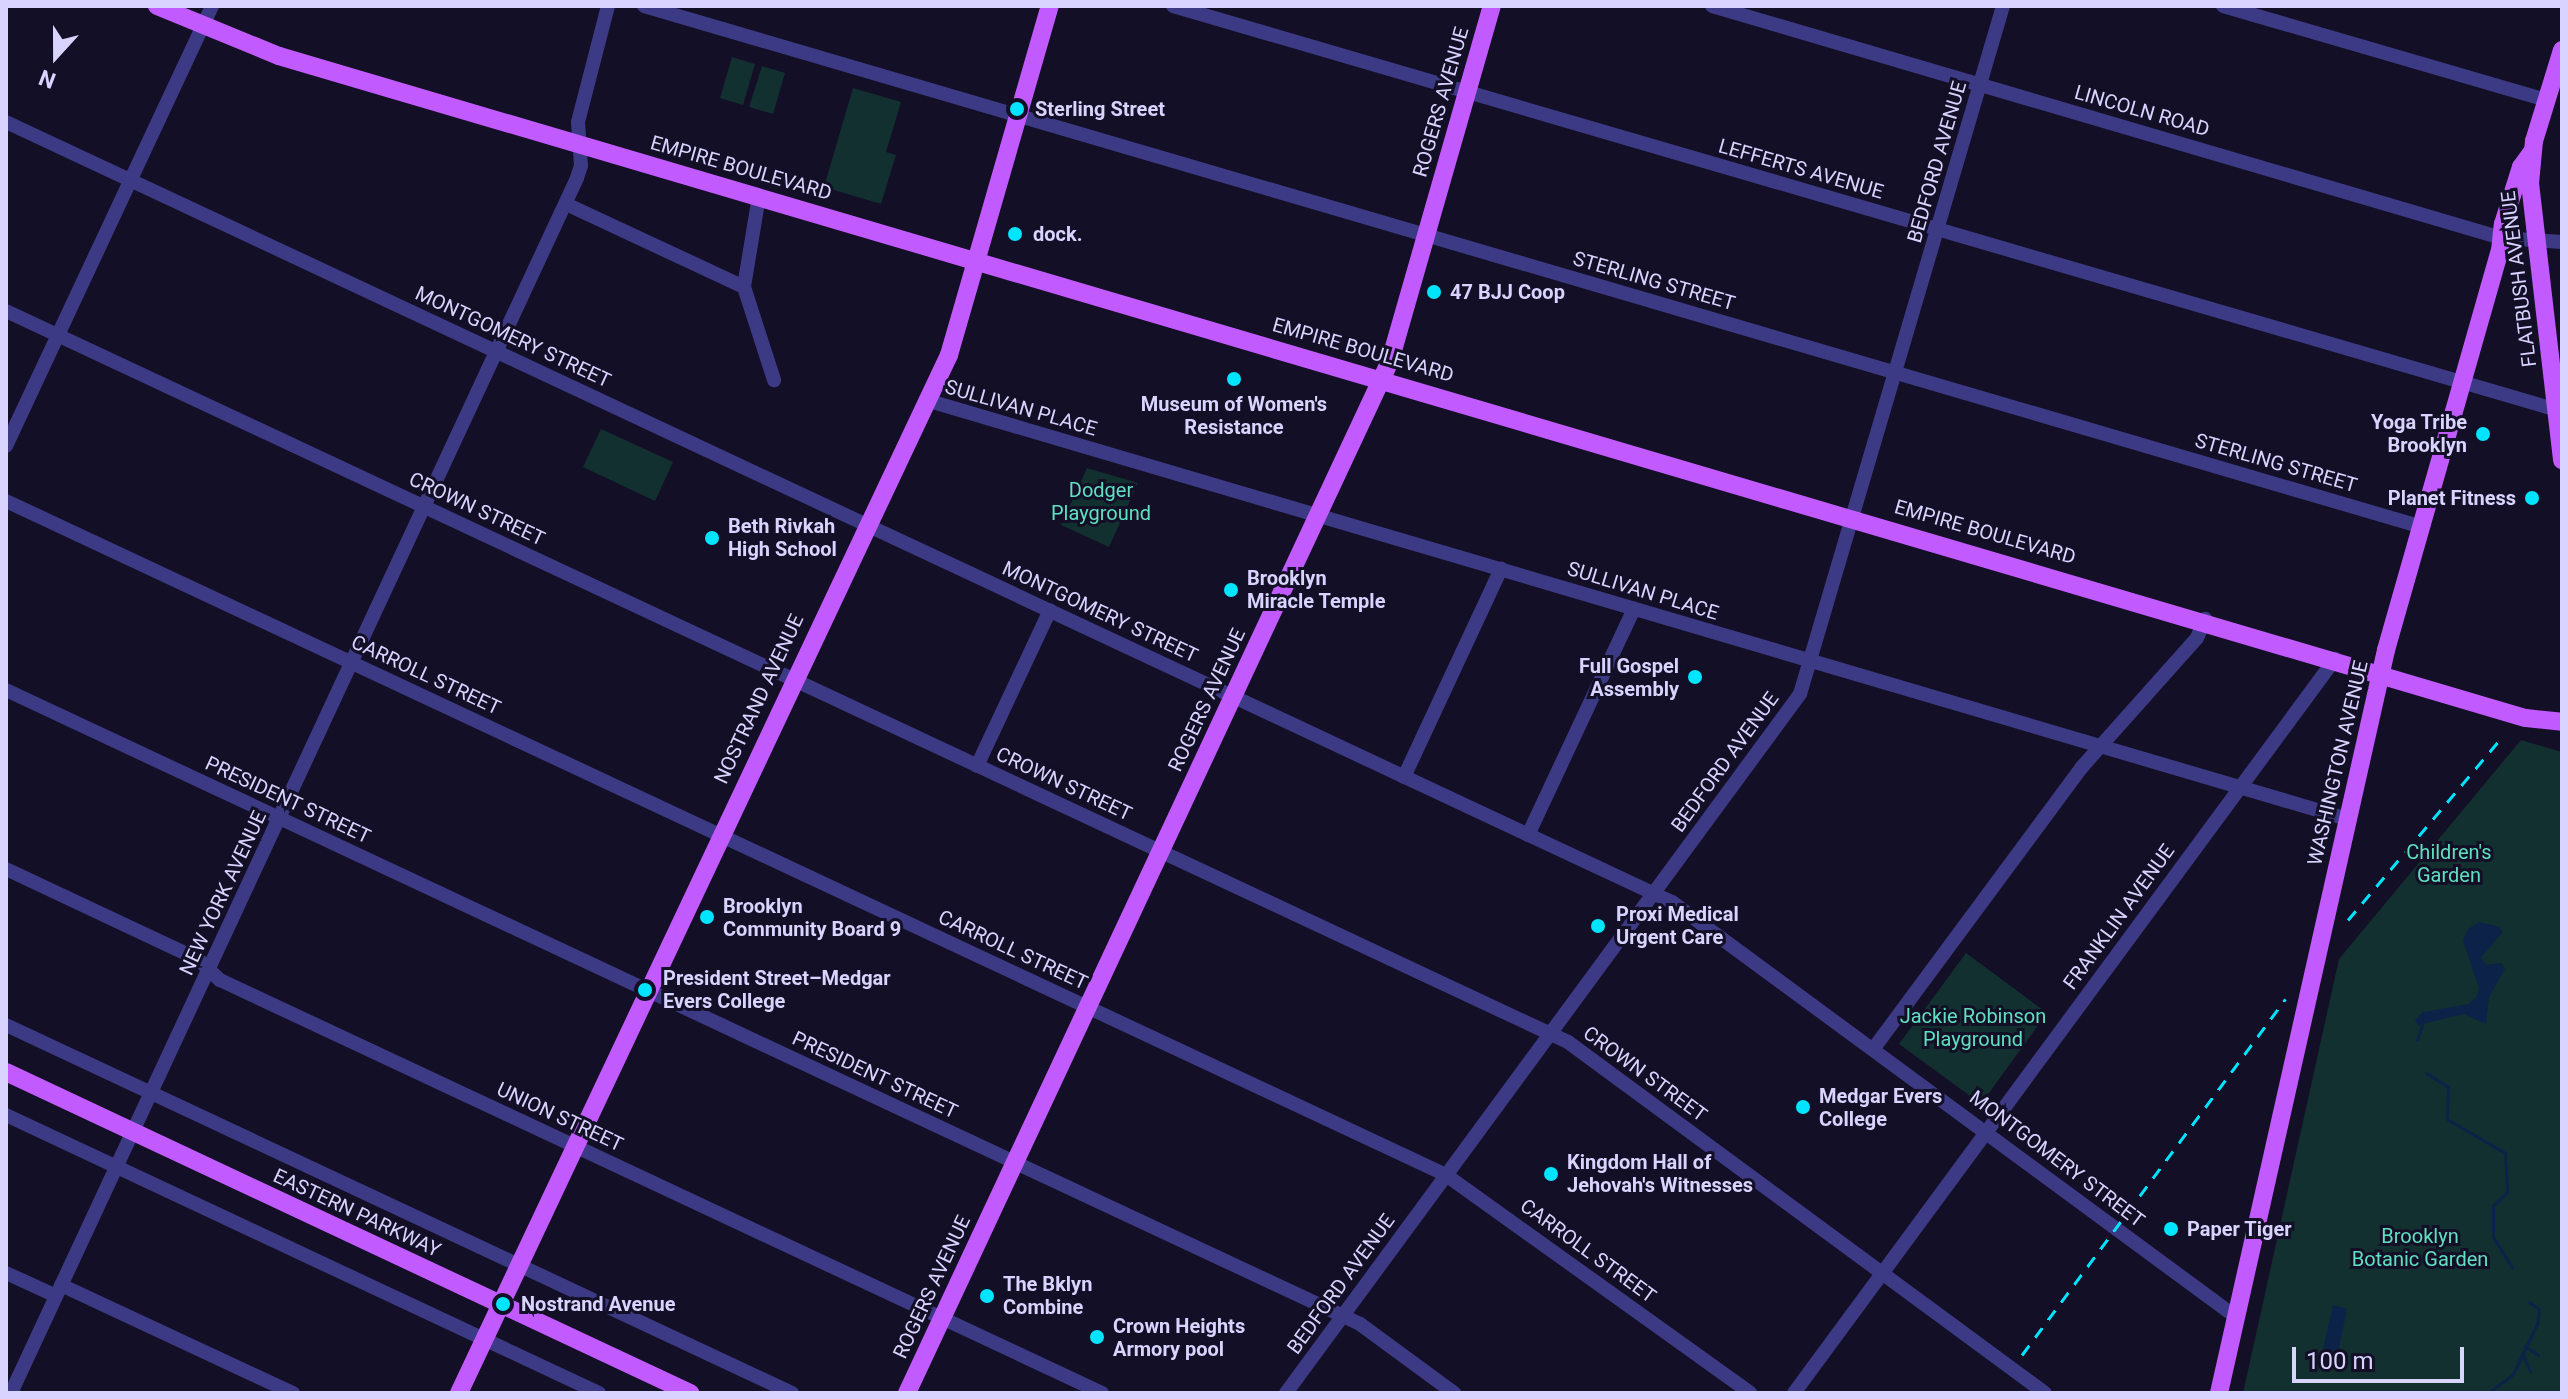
<!DOCTYPE html>
<html>
<head>
<meta charset="utf-8">
<style>
	body { margin:0 }
	#map { position:relative; width:2568px; height:1399px; overflow:hidden; background:#130f26; font-family:Roboto,sans-serif }
	div>[style] { position:absolute }
	.green>* { inset:0; background:#12302f }
	.water>* { inset:0; background:#0c2248 }
	.stream>* { height:3px; margin:-1.5px; padding:0 1.5px; transform-origin:1.5px; border-radius:1.5px; background:#0c2248 }
	.minor>* { height:14px; margin:-7px; padding:0 7px; transform-origin:7px; border-radius:7px; background:#3d3a85 }
	.major>* { height:18px; margin:-9px; padding:0 9px; transform-origin:9px; border-radius:9px; background:#c25bff }
	.rail>* { height:3px; margin-top:-1.5px; transform-origin:0; background:repeating-linear-gradient(90deg,#00e5ff 0 12px,transparent 0 22px) }
	.dots>* { width:22px; height:22px; translate:-50% -50%; box-sizing:border-box; border:4px solid #130f26; border-radius:50% }
	span { translate:-50% -50%; white-space:nowrap; text-align:center; line-height:1.15; -webkit-text-stroke:6px #130f26; paint-order:stroke }
	.street-label { font-size:20px; color:#d9d4ff }
	.poi-label { font-size:20px; color:#d9d4ff; font-weight:700 }
	.left { translate:0 -50%; text-align:left }
	.right { translate:-100% -50%; text-align:right }
	.park-label { font-size:20px; color:#5fe0c0 }
	.frame { position:absolute; inset:0; border:8px solid #d9d4ff; pointer-events:none }
	.north { position:absolute; left:16px; top:16px; width:80px; height:80px; -webkit-text-stroke:6px #130f26; paint-order:stroke; rotate:201deg; font-size:22px; font-weight:700; line-height:32px; text-align:center; color:#d9d4ff }
	.north::after { content:''; display:block; margin:auto; width:28px; height:36px; background:#d9d4ff; clip-path:polygon(50% 0,100% 100%,50% 72%,0 100%) }
	.scale { position:absolute; left:2292px; top:1347px; width:172px; height:36px; box-sizing:border-box; border:4px solid #d9d4ff; border-top:0; padding-left:10px; font-size:24px; line-height:28px; white-space:nowrap; color:#d9d4ff; -webkit-text-stroke:6px #130f26; paint-order:stroke }
</style>
</head>
<body>
<div id="map">
	<div class="green">
		<div style="clip-path:polygon(732px 57px,755px 64px,743px 105px,720px 98px)"></div>
		<div style="clip-path:polygon(762px 66px,785px 73px,773px 114px,749px 107px)"></div>
		<div style="clip-path:polygon(853px 88px,901px 102px,886px 152px,896px 155px,881px 204px,824px 187px)"></div>
		<div style="clip-path:polygon(601px 429px,673px 462px,655px 501px,583px 467px)"></div>
		<div style="clip-path:polygon(1087px 468px,1138px 483px,1109px 547px,1061px 525px)"></div>
		<div style="clip-path:polygon(2521px 740px,2562px 752px,2562px 1393px,2243px 1393px,2339px 959px)"></div>
		<div style="clip-path:polygon(1966px 953px,2047px 1013px,1981px 1104px,1899px 1044px)"></div>
	</div>
	<div class="water">
		<div style="clip-path:polygon(2479px 922px,2500px 927px,2502px 933px,2481px 958px,2486px 965px,2501px 963px,2505px 969px,2489px 997px,2486px 1024px,2464px 1014px,2418px 1025px,2415px 1020px,2423px 1012px,2469px 1004px,2477px 996px,2479px 988px,2463px 941px,2468px 929px)"></div>
		<div style="clip-path:polygon(2333px 1305px,2347px 1309px,2337px 1357px,2322px 1354px)"></div>
	</div>
	<div class="stream">
		<div style="left:2417px;top:1040px;width:16px;rotate:-72deg"></div>
		<div style="left:2426px;top:1073px;width:26px;rotate:32deg"></div>
		<div style="left:2448px;top:1087px;width:32px;rotate:92deg"></div>
		<div style="left:2447px;top:1119px;width:67px;rotate:30.4deg"></div>
		<div style="left:2505px;top:1153px;width:39px;rotate:87deg"></div>
		<div style="left:2507px;top:1192px;width:20px;rotate:135deg"></div>
		<div style="left:2493px;top:1206px;width:31px;rotate:90deg"></div>
		<div style="left:2493px;top:1237px;width:36px;rotate:58deg"></div>
		<div style="left:2525px;top:1346px;width:16px;rotate:35deg"></div>
		<div style="left:2522px;top:1353px;width:20px;rotate:66deg"></div>
		<div style="left:2488px;top:1393px;width:31px;rotate:-37deg"></div>
		<div style="left:2513px;top:1374px;width:55px;rotate:-64.4deg"></div>
		<div style="left:2537px;top:1324px;width:15px;rotate:-82deg"></div>
		<div style="left:2539px;top:1309px;width:12px;rotate:-145deg"></div>
	</div>
	<div class="minor">
		<div style="left:644px;top:6px;width:1853px;rotate:16.33deg"></div>
		<div style="left:1173px;top:6px;width:1442px;rotate:16.27deg"></div>
		<div style="left:1712px;top:6px;width:823px;rotate:16.37deg"></div>
		<div style="left:2502px;top:238px;width:60px;rotate:3.8deg"></div>
		<div style="left:2223px;top:6px;width:336px;rotate:16.2deg"></div>
		<div style="left:6px;top:122px;width:1840px;rotate:25.09deg"></div>
		<div style="left:1672px;top:902px;width:700px;rotate:36.35deg"></div>
		<div style="left:759px;top:196px;width:92px;rotate:99.4deg"></div>
		<div style="left:744px;top:287px;width:98px;rotate:72.1deg"></div>
		<div style="left:566px;top:204px;width:196px;rotate:25deg"></div>
		<div style="left:6px;top:311px;width:1725px;rotate:25.08deg"></div>
		<div style="left:1568px;top:1042px;width:592px;rotate:36.35deg"></div>
		<div style="left:926px;top:400px;width:1482px;rotate:16.42deg"></div>
		<div style="left:6px;top:446px;width:486px;rotate:-64.9deg"></div>
		<div style="left:6px;top:501px;width:1590px;rotate:25.08deg"></div>
		<div style="left:1446px;top:1175px;width:374px;rotate:35.6deg"></div>
		<div style="left:6px;top:690px;width:1495px;rotate:25.09deg"></div>
		<div style="left:1360px;top:1324px;width:117px;rotate:36.3deg"></div>
		<div style="left:977px;top:766px;width:172px;rotate:-64.9deg"></div>
		<div style="left:1404px;top:777px;width:230px;rotate:-65deg"></div>
		<div style="left:1528px;top:835px;width:250px;rotate:-64.9deg"></div>
		<div style="left:6px;top:869px;width:213px;rotate:25.2deg"></div>
		<div style="left:199px;top:960px;width:29px;rotate:44deg"></div>
		<div style="left:220px;top:980px;width:974px;rotate:25.09deg"></div>
		<div style="left:6px;top:1025px;width:868px;rotate:25.09deg"></div>
		<div style="left:1874px;top:1048px;width:350px;rotate:-53.5deg"></div>
		<div style="left:2082px;top:767px;width:173px;rotate:-48.3deg"></div>
		<div style="left:2197px;top:638px;width:21px;rotate:-67deg"></div>
		<div style="left:6px;top:1115px;width:655px;rotate:25.12deg"></div>
		<div style="left:6px;top:1273px;width:55px;rotate:24.7deg"></div>
		<div style="left:61px;top:1285px;width:256px;rotate:25deg"></div>
		<div style="left:11px;top:1393px;width:1340px;rotate:-65.02deg"></div>
		<div style="left:577px;top:178px;width:13px;rotate:-72deg"></div>
		<div style="left:581px;top:166px;width:44px;rotate:-93.9deg"></div>
		<div style="left:578px;top:122px;width:120px;rotate:-75.5deg"></div>
		<div style="left:1286px;top:1393px;width:868px;rotate:-53.67deg"></div>
		<div style="left:1800px;top:694px;width:717px;rotate:-73.56deg"></div>
		<div style="left:1794px;top:1393px;width:912px;rotate:-53.61deg"></div>
	</div>
	<div class="major">
		<div style="left:157px;top:6px;width:132px;rotate:22.3deg"></div>
		<div style="left:279px;top:56px;width:2342px;rotate:16.42deg"></div>
		<div style="left:2526px;top:718px;width:36px;rotate:6deg"></div>
		<div style="left:2562px;top:50px;width:95px;rotate:107.1deg"></div>
		<div style="left:2534px;top:141px;width:42px;rotate:95.4deg"></div>
		<div style="left:2530px;top:183px;width:279px;rotate:83.4deg"></div>
		<div style="left:6px;top:1072px;width:756px;rotate:25.14deg"></div>
		<div style="left:459px;top:1393px;width:1148px;rotate:-64.73deg"></div>
		<div style="left:949px;top:355px;width:363px;rotate:-73.9deg"></div>
		<div style="left:907px;top:1393px;width:1139px;rotate:-64.92deg"></div>
		<div style="left:1390px;top:361px;width:369px;rotate:-74deg"></div>
		<div style="left:2219px;top:1393px;width:762px;rotate:-77.33deg"></div>
		<div style="left:2386px;top:650px;width:415px;rotate:-74.1deg"></div>
		<div style="left:2500px;top:251px;width:27px;rotate:-84deg"></div>
		<div style="left:2503px;top:224px;width:60px;rotate:-72.5deg"></div>
		<div style="left:2521px;top:167px;width:19px;rotate:-54deg"></div>
	</div>
	<div class="rail">
		<div style="left:2348px;top:920px;width:239px;rotate:-49.9deg"></div>
		<div style="left:2022px;top:1355px;width:443px;rotate:-53.5deg"></div>
	</div>
	<div class="dots">
		<div style="left:1017px;top:109px;background:#00e5ff"></div>
		<div style="left:1015px;top:234px;background:#00e5ff"></div>
		<div style="left:1434px;top:292px;background:#00e5ff"></div>
		<div style="left:1234px;top:379px;background:#00e5ff"></div>
		<div style="left:2483px;top:434px;background:#00e5ff"></div>
		<div style="left:2532px;top:498px;background:#00e5ff"></div>
		<div style="left:712px;top:538px;background:#00e5ff"></div>
		<div style="left:1231px;top:590px;background:#00e5ff"></div>
		<div style="left:1695px;top:677px;background:#00e5ff"></div>
		<div style="left:707px;top:917px;background:#00e5ff"></div>
		<div style="left:1598px;top:926px;background:#00e5ff"></div>
		<div style="left:645px;top:990px;background:#00e5ff"></div>
		<div style="left:1803px;top:1107px;background:#00e5ff"></div>
		<div style="left:1551px;top:1174px;background:#00e5ff"></div>
		<div style="left:2171px;top:1229px;background:#00e5ff"></div>
		<div style="left:987px;top:1296px;background:#00e5ff"></div>
		<div style="left:503px;top:1304px;background:#00e5ff"></div>
		<div style="left:1097px;top:1337px;background:#00e5ff"></div>
	</div>
	<div class="street-label">
		<span style="left:1441px;top:102px;rotate:-74deg">ROGERS AVENUE</span>
		<span style="left:2142px;top:111px;rotate:16deg">LINCOLN ROAD</span>
		<span style="left:1937px;top:162px;rotate:-74deg">BEDFORD AVENUE</span>
		<span style="left:741px;top:168px;rotate:16deg">EMPIRE BOULEVARD</span>
		<span style="left:1801px;top:169px;rotate:16deg">LEFFERTS AVENUE</span>
		<span style="left:2519px;top:279px;rotate:-97deg">FLATBUSH AVENUE</span>
		<span style="left:1654px;top:281px;rotate:16deg">STERLING STREET</span>
		<span style="left:513px;top:337px;rotate:25deg">MONTGOMERY STREET</span>
		<span style="left:1363px;top:350px;rotate:16deg">EMPIRE BOULEVARD</span>
		<span style="left:1021px;top:408px;rotate:16deg">SULLIVAN PLACE</span>
		<span style="left:2276px;top:463px;rotate:16deg">STERLING STREET</span>
		<span style="left:477px;top:509px;rotate:25deg">CROWN STREET</span>
		<span style="left:1985px;top:532px;rotate:16deg">EMPIRE BOULEVARD</span>
		<span style="left:1643px;top:591px;rotate:17deg">SULLIVAN PLACE</span>
		<span style="left:1100px;top:612px;rotate:25deg">MONTGOMERY STREET</span>
		<span style="left:426px;top:675px;rotate:25deg">CARROLL STREET</span>
		<span style="left:759px;top:699px;rotate:-65deg">NOSTRAND AVENUE</span>
		<span style="left:1207px;top:700px;rotate:-65deg">ROGERS AVENUE</span>
		<span style="left:1725px;top:762px;rotate:-54deg">BEDFORD AVENUE</span>
		<span style="left:2338px;top:763px;rotate:-77deg">WASHINGTON AVENUE</span>
		<span style="left:1064px;top:784px;rotate:25deg">CROWN STREET</span>
		<span style="left:288px;top:800px;rotate:25deg">PRESIDENT STREET</span>
		<span style="left:223px;top:893px;rotate:-65deg">NEW YORK AVENUE</span>
		<span style="left:2119px;top:917px;rotate:-54deg">FRANKLIN AVENUE</span>
		<span style="left:1013px;top:950px;rotate:25deg">CARROLL STREET</span>
		<span style="left:1645px;top:1074px;rotate:36deg">CROWN STREET</span>
		<span style="left:875px;top:1075px;rotate:25deg">PRESIDENT STREET</span>
		<span style="left:560px;top:1117px;rotate:25deg">UNION STREET</span>
		<span style="left:2057px;top:1159px;rotate:37deg">MONTGOMERY STREET</span>
		<span style="left:357px;top:1213px;rotate:25deg">EASTERN PARKWAY</span>
		<span style="left:1588px;top:1251px;rotate:36deg">CARROLL STREET</span>
		<span style="left:1341px;top:1284px;rotate:-54deg">BEDFORD AVENUE</span>
		<span style="left:932px;top:1287px;rotate:-65deg">ROGERS AVENUE</span>
	</div>
	<div class="poi-label">
		<span class="left" style="left:1035px;top:109px">Sterling Street</span>
		<span class="left" style="left:1033px;top:234px">dock.</span>
		<span class="left" style="left:1450px;top:292px">47 BJJ Coop</span>
		<span style="left:1234px;top:416px">Museum of Women's<br>Resistance</span>
		<span class="right" style="left:2467px;top:434px">Yoga Tribe<br>Brooklyn</span>
		<span class="right" style="left:2516px;top:498px">Planet Fitness</span>
		<span class="left" style="left:728px;top:538px">Beth Rivkah<br>High School</span>
		<span class="left" style="left:1247px;top:590px">Brooklyn<br>Miracle Temple</span>
		<span class="right" style="left:1679px;top:678px">Full Gospel<br>Assembly</span>
		<span class="left" style="left:723px;top:918px">Brooklyn<br>Community Board 9</span>
		<span class="left" style="left:1616px;top:926px">Proxi Medical<br>Urgent Care</span>
		<span class="left" style="left:663px;top:990px">President Street–Medgar<br>Evers College</span>
		<span class="left" style="left:1819px;top:1108px">Medgar Evers<br>College</span>
		<span class="left" style="left:1567px;top:1174px">Kingdom Hall of<br>Jehovah's Witnesses</span>
		<span class="left" style="left:2187px;top:1229px">Paper Tiger</span>
		<span class="left" style="left:1003px;top:1296px">The Bklyn<br>Combine</span>
		<span class="left" style="left:521px;top:1304px">Nostrand Avenue</span>
		<span class="left" style="left:1113px;top:1338px">Crown Heights<br>Armory pool</span>
	</div>
	<div class="park-label">
		<span style="left:1101px;top:502px">Dodger<br>Playground</span>
		<span style="left:2449px;top:864px">Children's<br>Garden</span>
		<span style="left:1973px;top:1028px">Jackie Robinson<br>Playground</span>
		<span style="left:2420px;top:1248px">Brooklyn<br>Botanic Garden</span>
	</div>
	<div class="frame"></div>
	<div class="north">N</div>
	<div class="scale">100 m</div>
</div>
</body>
</html>
